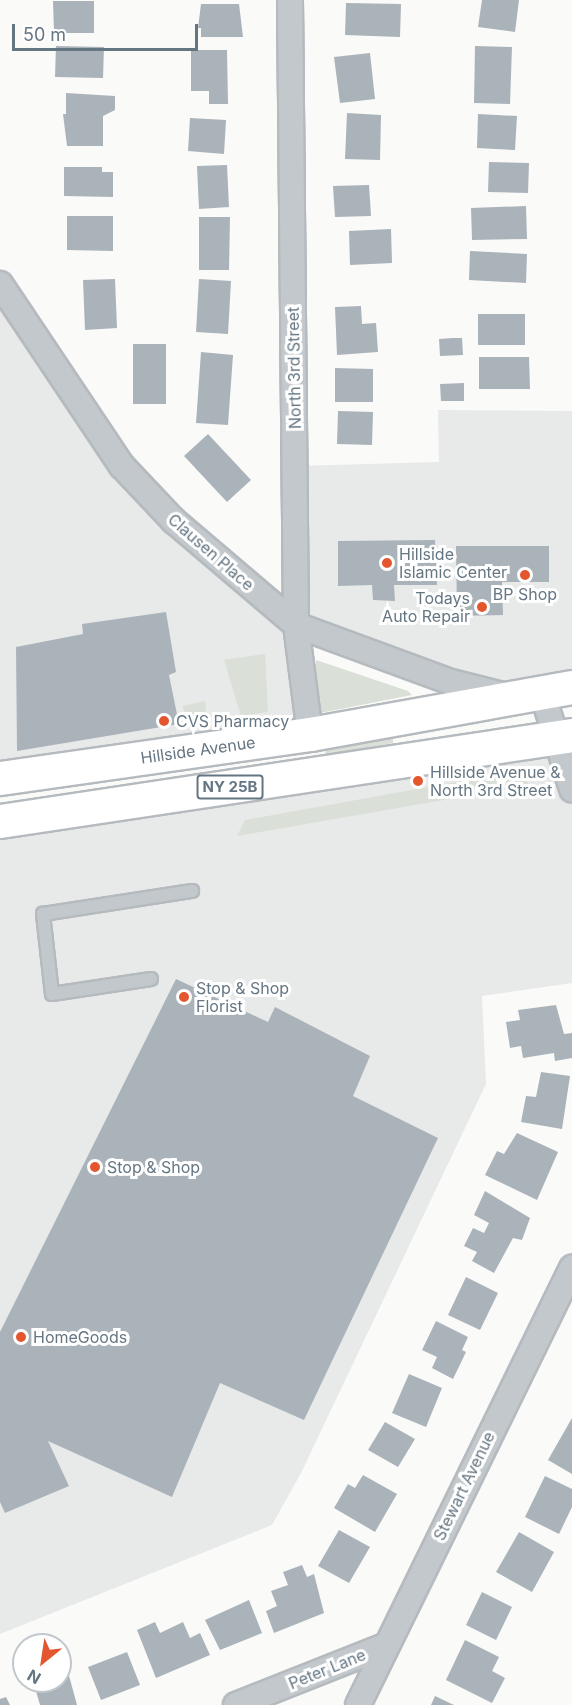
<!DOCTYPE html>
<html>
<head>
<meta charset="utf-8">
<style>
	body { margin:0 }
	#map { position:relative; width:572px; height:1705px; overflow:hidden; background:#fafaf8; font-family:Inter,sans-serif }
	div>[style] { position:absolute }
	.built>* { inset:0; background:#e8e9e9 }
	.green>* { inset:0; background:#dadfd7 }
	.building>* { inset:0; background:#aab3b9 }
	.roads { filter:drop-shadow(2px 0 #b5babe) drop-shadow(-2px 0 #b5babe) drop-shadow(0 2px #b5babe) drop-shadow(0 -2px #b5babe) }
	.service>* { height:12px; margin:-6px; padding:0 6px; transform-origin:6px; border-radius:6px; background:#c3c8cc }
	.minor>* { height:24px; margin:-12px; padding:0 12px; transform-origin:12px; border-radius:12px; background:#c3c8cc }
	.primary>* { height:33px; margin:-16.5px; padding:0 16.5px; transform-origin:16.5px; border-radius:16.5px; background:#fff }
	.dots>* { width:16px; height:16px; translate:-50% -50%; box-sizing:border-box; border:3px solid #fff; border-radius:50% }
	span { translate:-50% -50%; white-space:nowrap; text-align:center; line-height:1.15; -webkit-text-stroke:6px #fff; paint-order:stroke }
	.shield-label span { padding:2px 4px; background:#fff; border:2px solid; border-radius:4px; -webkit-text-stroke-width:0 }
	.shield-label { font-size:15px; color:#657683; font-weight:700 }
	.street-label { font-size:16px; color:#657683 }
	.poi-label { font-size:16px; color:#657683 }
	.left { translate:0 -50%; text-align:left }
	.right { translate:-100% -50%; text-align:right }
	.north { position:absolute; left:12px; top:1633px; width:60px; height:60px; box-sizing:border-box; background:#fff; border:2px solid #c1c8cd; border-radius:50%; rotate:210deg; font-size:16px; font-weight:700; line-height:24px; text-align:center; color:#657683 }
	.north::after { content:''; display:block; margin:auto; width:21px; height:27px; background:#e4572e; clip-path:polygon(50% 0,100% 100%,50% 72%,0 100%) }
	.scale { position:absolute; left:12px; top:24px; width:186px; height:27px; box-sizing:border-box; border:3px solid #657683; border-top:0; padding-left:8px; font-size:18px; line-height:21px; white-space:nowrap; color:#657683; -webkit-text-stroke:4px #fff; paint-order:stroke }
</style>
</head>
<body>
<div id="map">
	<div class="built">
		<div style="clip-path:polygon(0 284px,122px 466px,295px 624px,295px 466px,439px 462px,438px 410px,572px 411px,572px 687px,515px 697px,296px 625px,310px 734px,0 778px)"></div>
		<div style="clip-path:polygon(572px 735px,572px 983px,482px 996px,486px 1084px,301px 1473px,272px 1525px,0 1634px,0 821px)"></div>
	</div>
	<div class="green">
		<div style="clip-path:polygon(265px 654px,268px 712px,241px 716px,224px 660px)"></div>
		<div style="clip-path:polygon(316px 660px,408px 691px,412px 695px,320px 713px,313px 704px)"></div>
		<div style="clip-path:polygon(205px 701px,207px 724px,187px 727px,183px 706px)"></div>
		<div style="clip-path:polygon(393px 737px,393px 743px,326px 756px,325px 749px)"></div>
		<div style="clip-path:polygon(517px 771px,530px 785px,237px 836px,245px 820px)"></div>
	</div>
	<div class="building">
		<div style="clip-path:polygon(482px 0,519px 0,515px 32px,478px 27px)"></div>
		<div style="clip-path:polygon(53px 1px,94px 1px,94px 33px,54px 33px)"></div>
		<div style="clip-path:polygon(346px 3px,401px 4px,400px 37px,345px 35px)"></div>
		<div style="clip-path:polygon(201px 4px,239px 4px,243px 37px,201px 37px,201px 28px,198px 28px)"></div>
		<div style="clip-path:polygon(56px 46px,104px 47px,103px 78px,55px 77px)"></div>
		<div style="clip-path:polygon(475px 46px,512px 47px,510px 104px,474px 103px)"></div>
		<div style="clip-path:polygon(191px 50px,227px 50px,228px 104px,209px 104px,209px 91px,191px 91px)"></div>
		<div style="clip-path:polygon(370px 53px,375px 99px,340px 103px,334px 57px)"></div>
		<div style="clip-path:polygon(66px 93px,115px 96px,115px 110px,103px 116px,103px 146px,67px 146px,63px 114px,66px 114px)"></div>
		<div style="clip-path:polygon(347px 113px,381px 115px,380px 160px,345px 159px)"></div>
		<div style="clip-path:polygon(478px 114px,517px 116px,515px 150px,477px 148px)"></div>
		<div style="clip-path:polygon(190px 118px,226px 120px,224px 154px,188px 151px)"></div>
		<div style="clip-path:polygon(489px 162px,529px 163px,528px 193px,488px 192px)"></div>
		<div style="clip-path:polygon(227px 165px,229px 207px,199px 209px,197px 166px)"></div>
		<div style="clip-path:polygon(64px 167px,102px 167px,102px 172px,113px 172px,113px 197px,64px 196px)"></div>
		<div style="clip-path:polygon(369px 185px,371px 216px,335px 217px,333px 186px)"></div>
		<div style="clip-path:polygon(526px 206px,527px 239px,472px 240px,471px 208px)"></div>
		<div style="clip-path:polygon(67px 216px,113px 216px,113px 251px,67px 250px)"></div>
		<div style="clip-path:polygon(199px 217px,230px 217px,229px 270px,199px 270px)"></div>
		<div style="clip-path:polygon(391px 229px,392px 263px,350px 265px,349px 231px)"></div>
		<div style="clip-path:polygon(470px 251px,527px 254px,526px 283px,469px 280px)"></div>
		<div style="clip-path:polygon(115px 279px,117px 328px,85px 330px,83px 280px)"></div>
		<div style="clip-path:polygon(199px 279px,231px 281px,228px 334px,196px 332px)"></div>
		<div style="clip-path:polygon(361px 306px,362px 324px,376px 323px,378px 352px,337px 355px,335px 307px)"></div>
		<div style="clip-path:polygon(478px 314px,525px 314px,525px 345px,478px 345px)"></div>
		<div style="clip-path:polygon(453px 338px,462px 338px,463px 355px,440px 356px,439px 339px)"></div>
		<div style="clip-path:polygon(133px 344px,166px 344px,166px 404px,133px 404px)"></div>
		<div style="clip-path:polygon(201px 352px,233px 355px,228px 425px,196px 423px)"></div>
		<div style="clip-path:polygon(479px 357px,529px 357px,530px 389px,479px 389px)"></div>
		<div style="clip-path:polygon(335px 368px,373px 369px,373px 402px,335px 402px)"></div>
		<div style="clip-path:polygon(464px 383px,464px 401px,441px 401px,440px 384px)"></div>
		<div style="clip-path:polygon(338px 411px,373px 412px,372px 445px,337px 444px)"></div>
		<div style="clip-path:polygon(208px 434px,251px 480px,227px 502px,184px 456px)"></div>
		<div style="clip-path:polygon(435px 540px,437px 585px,394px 585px,395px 601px,373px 600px,372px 585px,338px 586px,338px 541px)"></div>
		<div style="clip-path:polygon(456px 546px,549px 546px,549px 582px,502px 582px,503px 615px,457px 616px)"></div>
		<div style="clip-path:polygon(166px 612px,176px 672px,169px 675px,179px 724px,17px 751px,16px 647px,83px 634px,82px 624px)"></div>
		<div style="clip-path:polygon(176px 979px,268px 1022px,275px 1007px,370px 1056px,353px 1096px,438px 1138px,304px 1420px,220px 1383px,172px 1497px,48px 1441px,69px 1486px,5px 1513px,0 1502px,0 1332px)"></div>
		<div style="clip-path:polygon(556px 1005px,564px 1034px,572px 1033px,572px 1058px,555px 1061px,554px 1053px,523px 1058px,521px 1046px,510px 1048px,506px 1022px,520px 1020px,518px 1010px)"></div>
		<div style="clip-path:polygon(541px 1072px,570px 1076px,562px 1129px,521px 1122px,526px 1096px,536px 1097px)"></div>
		<div style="clip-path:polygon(517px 1133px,558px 1152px,537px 1200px,485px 1175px,497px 1151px,504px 1154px)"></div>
		<div style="clip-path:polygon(485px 1191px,530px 1218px,522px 1240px,513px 1238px,494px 1273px,472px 1261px,477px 1252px,464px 1246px,473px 1228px,484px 1233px,489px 1223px,474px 1215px)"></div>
		<div style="clip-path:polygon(466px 1277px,498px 1293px,480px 1330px,448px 1315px)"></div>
		<div style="clip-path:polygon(436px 1321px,468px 1337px,462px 1350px,466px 1352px,453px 1379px,432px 1368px,437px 1357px,422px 1350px)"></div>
		<div style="clip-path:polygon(409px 1374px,442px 1388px,426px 1427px,392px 1413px)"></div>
		<div style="clip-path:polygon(572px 1418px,572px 1474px,548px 1460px)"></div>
		<div style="clip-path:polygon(385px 1422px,415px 1439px,398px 1467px,368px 1450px)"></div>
		<div style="clip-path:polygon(363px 1475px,397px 1494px,375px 1532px,334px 1508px,348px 1484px,355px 1488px)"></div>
		<div style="clip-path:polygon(545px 1476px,572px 1489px,572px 1507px,559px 1534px,525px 1517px)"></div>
		<div style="clip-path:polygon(339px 1530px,370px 1547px,349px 1583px,318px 1566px)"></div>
		<div style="clip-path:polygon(519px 1532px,554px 1552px,532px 1592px,496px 1572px)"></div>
		<div style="clip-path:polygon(302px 1565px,307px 1577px,314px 1574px,324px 1613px,274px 1633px,266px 1611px,277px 1606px,271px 1591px,288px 1585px,283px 1572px)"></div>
		<div style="clip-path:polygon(482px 1592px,512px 1607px,496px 1640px,466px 1625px)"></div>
		<div style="clip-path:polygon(249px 1600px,262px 1633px,220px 1650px,205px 1620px)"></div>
		<div style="clip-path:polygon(155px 1622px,160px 1633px,183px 1622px,190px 1638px,200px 1633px,210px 1655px,156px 1678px,137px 1630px)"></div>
		<div style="clip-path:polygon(465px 1640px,499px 1657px,492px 1671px,505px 1678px,492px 1703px,446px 1680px)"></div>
		<div style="clip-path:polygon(127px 1652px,140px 1685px,101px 1700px,88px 1667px)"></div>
		<div style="clip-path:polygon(68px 1672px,77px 1705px,40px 1705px,33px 1681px,60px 1681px,60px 1674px)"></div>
		<div style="clip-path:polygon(435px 1696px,454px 1705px,431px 1705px)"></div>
		<div style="clip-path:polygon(6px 1697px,10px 1705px,0 1705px,0 1699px)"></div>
	</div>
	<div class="roads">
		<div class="service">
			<div style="left:151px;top:979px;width:100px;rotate:171.4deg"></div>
			<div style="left:52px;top:994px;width:81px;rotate:-96.4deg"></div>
			<div style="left:43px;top:914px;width:151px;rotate:-8.8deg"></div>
		</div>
		<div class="minor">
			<div style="left:290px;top:0;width:625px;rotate:89.45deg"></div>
			<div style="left:296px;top:625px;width:110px;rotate:82.7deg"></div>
			<div style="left:0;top:284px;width:219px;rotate:56.2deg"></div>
			<div style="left:122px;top:466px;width:76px;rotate:46.6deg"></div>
			<div style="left:174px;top:521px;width:160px;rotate:40.4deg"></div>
			<div style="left:296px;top:625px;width:165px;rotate:20.2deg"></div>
			<div style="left:451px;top:682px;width:54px;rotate:14deg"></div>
			<div style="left:542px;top:692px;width:102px;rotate:72.8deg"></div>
			<div style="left:236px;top:1705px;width:160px;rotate:-21.6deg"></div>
			<div style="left:358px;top:1705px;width:487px;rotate:-63.9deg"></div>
		</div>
		<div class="primary">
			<div style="left:0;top:778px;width:313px;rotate:-8.1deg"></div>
			<div style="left:310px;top:734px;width:266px;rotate:-10.2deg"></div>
			<div style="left:0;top:821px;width:578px;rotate:-8.55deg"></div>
		</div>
	</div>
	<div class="dots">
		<div style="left:387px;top:563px;background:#e4572e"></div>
		<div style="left:525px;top:575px;background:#e4572e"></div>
		<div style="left:482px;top:607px;background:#e4572e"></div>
		<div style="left:164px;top:721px;background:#e4572e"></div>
		<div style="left:418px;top:781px;background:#e4572e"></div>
		<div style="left:184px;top:997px;background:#e4572e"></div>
		<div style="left:95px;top:1167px;background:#e4572e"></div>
		<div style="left:21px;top:1337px;background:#e4572e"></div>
	</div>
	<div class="shield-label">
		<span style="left:230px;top:787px">NY 25B</span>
	</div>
	<div class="street-label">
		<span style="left:294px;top:368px;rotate:-91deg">North 3rd Street</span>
		<span style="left:211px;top:552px;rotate:41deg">Clausen Place</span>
		<span style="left:198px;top:750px;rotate:-8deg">Hillside Avenue</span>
		<span style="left:464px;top:1486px;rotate:-64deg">Stewart Avenue</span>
		<span style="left:327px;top:1669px;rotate:-22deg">Peter Lane</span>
	</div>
	<div class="poi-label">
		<span class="left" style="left:399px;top:563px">Hillside<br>Islamic Center</span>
		<span style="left:525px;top:594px">BP Shop</span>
		<span class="right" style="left:470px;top:607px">Todays<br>Auto Repair</span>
		<span class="left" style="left:176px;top:721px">CVS Pharmacy</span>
		<span class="left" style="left:430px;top:781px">Hillside Avenue &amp;<br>North 3rd Street</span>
		<span class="left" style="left:196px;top:997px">Stop &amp; Shop<br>Florist</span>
		<span class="left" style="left:107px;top:1167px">Stop &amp; Shop</span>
		<span class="left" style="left:33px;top:1337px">HomeGoods</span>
	</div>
	<div class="north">N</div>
	<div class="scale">50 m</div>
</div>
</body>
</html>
